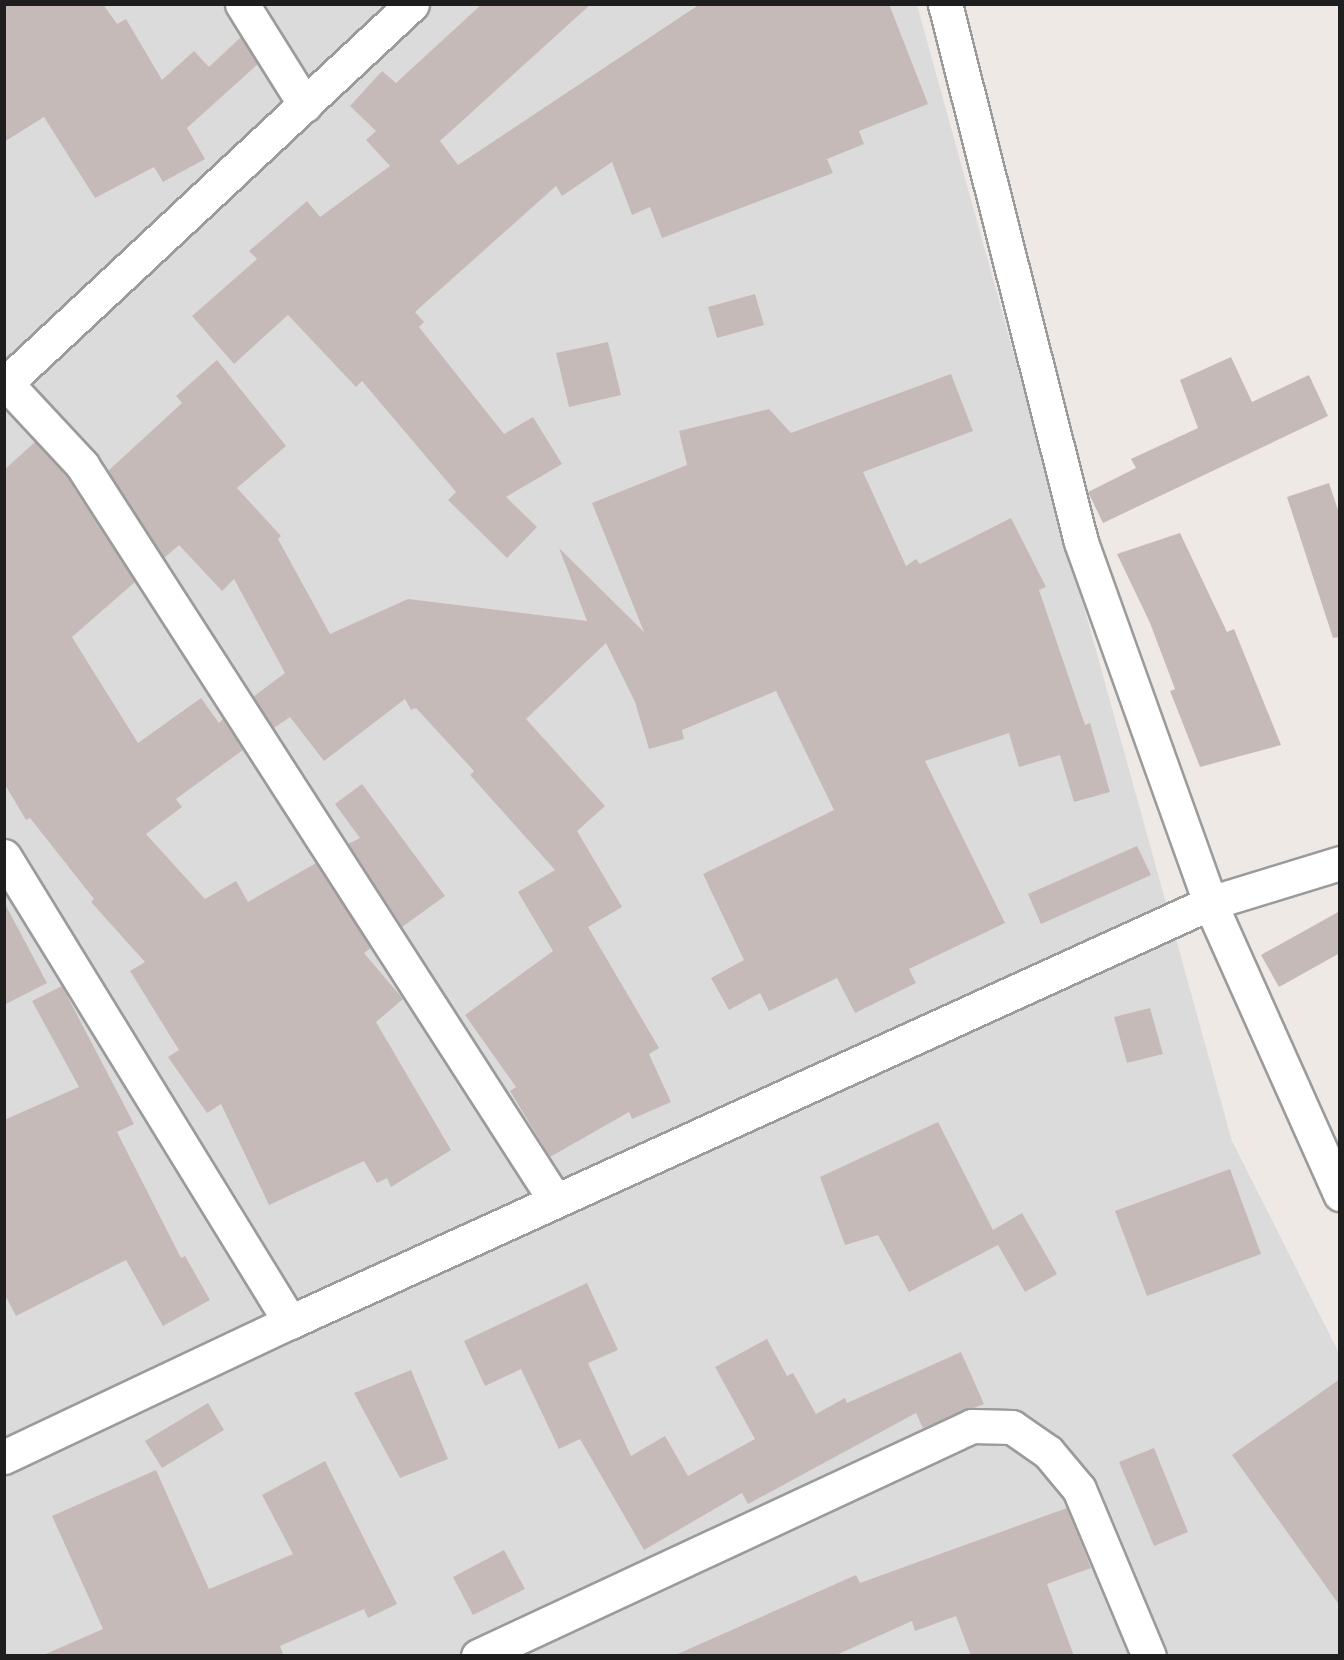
<!DOCTYPE html>
<html>
<head>
<meta charset="utf-8">
<style>
	body { margin:0 }
	#map { position:relative; width:1344px; height:1660px; overflow:hidden; background:#eee9e4; font-family:"Asap Condensed",sans-serif }
	div>[style] { position:absolute }
	.residential>* { inset:0; background:#dcdbdb }
	.building>* { inset:0; background:#c6bab8 }
	.roads { filter:drop-shadow(2px 0 #9b9b9b) drop-shadow(-2px 0 #9b9b9b) drop-shadow(0 2px #9b9b9b) drop-shadow(0 -2px #9b9b9b) }
	.street>* { height:33px; margin:-16.5px; padding:0 16.5px; transform-origin:16.5px; border-radius:16.5px; background:#fff }
	span { translate:-50% -50%; white-space:nowrap; text-align:center; line-height:1.15; -webkit-text-stroke:6px #fff; paint-order:stroke }
	.frame { position:absolute; inset:0; border:6px solid #1e1e1e; pointer-events:none }
</style>
</head>
<body>
<div id="map">
	<div class="residential">
		<div style="clip-path:polygon(5px 5px,917px 5px,1232px 1141px,1339px 1353px,1339px 1655px,5px 1656px)"></div>
	</div>
	<div class="building">
		<div style="clip-path:polygon(4px 4px,103px 4px,117px 24px,126px 19px,162px 80px,194px 51px,209px 67px,241px 37px,258px 64px,187px 128px,205px 159px,163px 182px,154px 167px,95px 198px,44px 117px,4px 142px)"></div>
		<div style="clip-path:polygon(482px 4px,591px 4px,440px 141px,458px 165px,700px 4px,889px 4px,928px 104px,859px 131px,864px 144px,827px 159px,833px 173px,662px 238px,650px 207px,632px 215px,612px 162px,562px 196px,556px 186px,415px 312px,424px 322px,419px 327px,504px 434px,533px 417px,562px 464px,506px 497px,537px 527px,507px 558px,448px 500px,456px 492px,362px 381px,356px 387px,288px 315px,234px 364px,192px 316px,257px 259px,249px 251px,307px 201px,320px 217px,390px 166px,366px 140px,376px 131px,350px 106px,382px 71px,396px 83px)"></div>
		<div style="clip-path:polygon(755px 294px,764px 325px,717px 338px,708px 307px)"></div>
		<div style="clip-path:polygon(608px 342px,621px 395px,569px 407px,556px 353px)"></div>
		<div style="clip-path:polygon(1231px 357px,1252px 402px,1309px 375px,1328px 416px,1103px 523px,1088px 492px,1136px 468px,1131px 459px,1198px 428px,1180px 380px)"></div>
		<div style="clip-path:polygon(217px 360px,286px 446px,237px 488px,281px 536px,278px 539px,330px 634px,408px 599px,587px 621px,559px 548px,644px 632px,592px 503px,687px 465px,679px 431px,769px 409px,791px 433px,951px 374px,973px 431px,863px 472px,906px 566px,916px 559px,920px 564px,1011px 518px,1046px 587px,1039px 590px,1085px 725px,1090px 723px,1110px 792px,1074px 802px,1060px 755px,1019px 767px,1009px 733px,925px 761px,1005px 923px,909px 969px,916px 983px,855px 1013px,837px 978px,769px 1011px,760px 993px,729px 1010px,711px 978px,744px 960px,703px 874px,834px 810px,776px 691px,682px 730px,684px 739px,649px 749px,635px 702px,606px 643px,526px 719px,605px 806px,577px 831px,622px 907px,588px 927px,659px 1048px,649px 1054px,671px 1102px,632px 1119px,629px 1112px,550px 1157px,510px 1091px,516px 1087px,465px 1015px,553px 951px,518px 892px,555px 870px,470px 775px,474px 771px,416px 708px,411px 710px,405px 699px,324px 761px,290px 717px,274px 728px,253px 697px,285px 673px,234px 579px,222px 591px,179px 545px,164px 558px,108px 471px,182px 403px,176px 396px)"></div>
		<div style="clip-path:polygon(35px 442px,67px 477px,135px 582px,72px 637px,138px 743px,201px 698px,219px 723px,223px 719px,243px 750px,176px 799px,182px 807px,146px 834px,205px 899px,236px 881px,248px 902px,316px 863px,371px 948px,364px 953px,403px 999px,376px 1022px,451px 1150px,391px 1187px,387px 1178px,377px 1183px,364px 1161px,269px 1205px,221px 1104px,207px 1113px,168px 1057px,179px 1050px,130px 971px,145px 962px,91px 902px,94px 899px,30px 818px,26px 820px,4px 783px,4px 470px)"></div>
		<div style="clip-path:polygon(1329px 483px,1340px 516px,1340px 637px,1333px 638px,1287px 497px)"></div>
		<div style="clip-path:polygon(1180px 533px,1227px 632px,1234px 629px,1281px 745px,1200px 767px,1170px 691px,1175px 689px,1150px 623px,1117px 554px)"></div>
		<div style="clip-path:polygon(362px 784px,445px 896px,402px 927px,348px 844px,360px 838px,335px 804px)"></div>
		<div style="clip-path:polygon(1137px 846px,1151px 875px,1041px 924px,1028px 894px)"></div>
		<div style="clip-path:polygon(4px 902px,47px 983px,4px 1005px)"></div>
		<div style="clip-path:polygon(1340px 911px,1340px 953px,1279px 987px,1261px 955px)"></div>
		<div style="clip-path:polygon(62px 986px,134px 1124px,117px 1132px,181px 1258px,185px 1256px,210px 1300px,163px 1326px,126px 1260px,16px 1316px,4px 1293px,4px 1120px,79px 1087px,32px 1001px)"></div>
		<div style="clip-path:polygon(1150px 1008px,1163px 1054px,1127px 1063px,1114px 1017px)"></div>
		<div style="clip-path:polygon(938px 1122px,993px 1230px,1022px 1213px,1057px 1274px,1025px 1292px,998px 1245px,909px 1292px,878px 1235px,845px 1245px,820px 1177px)"></div>
		<div style="clip-path:polygon(1230px 1169px,1261px 1254px,1147px 1296px,1115px 1211px)"></div>
		<div style="clip-path:polygon(587px 1283px,618px 1350px,588px 1363px,631px 1456px,665px 1436px,688px 1476px,755px 1439px,715px 1367px,767px 1339px,787px 1376px,793px 1373px,816px 1414px,845px 1398px,847px 1403px,961px 1352px,984px 1404px,923px 1428px,916px 1413px,748px 1504px,742px 1493px,644px 1550px,580px 1439px,559px 1449px,521px 1369px,485px 1386px,464px 1341px)"></div>
		<div style="clip-path:polygon(411px 1370px,448px 1459px,400px 1478px,354px 1393px)"></div>
		<div style="clip-path:polygon(1340px 1379px,1340px 1606px,1232px 1455px)"></div>
		<div style="clip-path:polygon(208px 1403px,224px 1430px,162px 1468px,145px 1441px)"></div>
		<div style="clip-path:polygon(1154px 1448px,1188px 1532px,1154px 1546px,1119px 1462px)"></div>
		<div style="clip-path:polygon(325px 1461px,397px 1604px,368px 1618px,364px 1609px,280px 1646px,284px 1656px,41px 1656px,103px 1629px,52px 1516px,156px 1470px,209px 1589px,293px 1554px,262px 1495px)"></div>
		<div style="clip-path:polygon(1067px 1508px,1091px 1568px,1047px 1584px,1074px 1656px,971px 1656px,956px 1616px,915px 1631px,912px 1621px,834px 1656px,673px 1656px,856px 1575px,860px 1583px)"></div>
		<div style="clip-path:polygon(504px 1550px,525px 1589px,473px 1615px,453px 1577px)"></div>
	</div>
	<div class="roads">
		<div class="street">
			<div style="left:242px;top:4px;width:119px;rotate:58deg"></div>
			<div style="left:945px;top:4px;width:555px;rotate:75.81deg"></div>
			<div style="left:1081px;top:542px;width:383px;rotate:70.3deg"></div>
			<div style="left:1210px;top:903px;width:319px;rotate:65.9deg"></div>
			<div style="left:4px;top:381px;width:115px;rotate:47.1deg"></div>
			<div style="left:82px;top:465px;width:874px;rotate:57.24deg"></div>
			<div style="left:4px;top:385px;width:558px;rotate:-43.04deg"></div>
			<div style="left:4px;top:856px;width:547px;rotate:58.46deg"></div>
			<div style="left:4px;top:1457px;width:316px;rotate:-25.3deg"></div>
			<div style="left:290px;top:1322px;width:1011px;rotate:-24.49deg"></div>
			<div style="left:1210px;top:903px;width:136px;rotate:-17.1deg"></div>
			<div style="left:478px;top:1656px;width:545px;rotate:-24.97deg"></div>
			<div style="left:972px;top:1426px;width:40px;rotate:1.4deg"></div>
			<div style="left:1012px;top:1427px;width:44px;rotate:34.8deg"></div>
			<div style="left:1048px;top:1452px;width:48px;rotate:50deg"></div>
			<div style="left:1079px;top:1489px;width:181px;rotate:67.3deg"></div>
		</div>
	</div>
	<div class="frame"></div>
</div>
</body>
</html>
